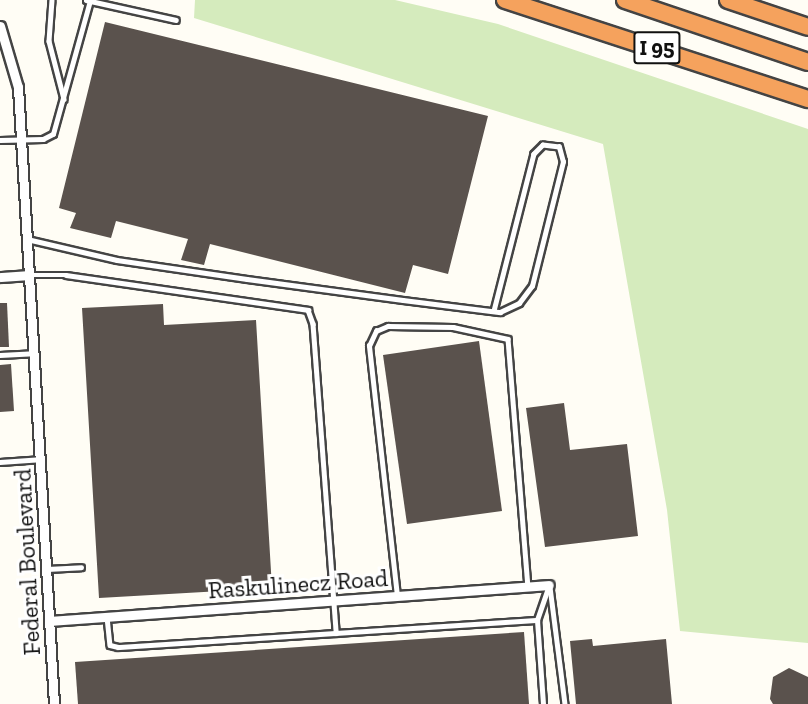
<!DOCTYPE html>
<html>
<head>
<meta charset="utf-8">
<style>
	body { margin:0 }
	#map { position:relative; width:808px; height:704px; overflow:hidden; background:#fffdf5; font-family:"Zilla Slab",serif }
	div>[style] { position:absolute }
	.green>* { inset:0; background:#d5ebbd }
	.building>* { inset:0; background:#5a524d }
	.roads { filter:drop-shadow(2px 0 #444) drop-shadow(-2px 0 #444) drop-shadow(0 2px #444) drop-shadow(0 -2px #444) }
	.lane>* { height:4.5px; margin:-2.25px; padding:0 2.25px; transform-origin:2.25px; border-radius:2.25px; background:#fff }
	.street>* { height:9px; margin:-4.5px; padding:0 4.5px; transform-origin:4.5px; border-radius:4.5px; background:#fff }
	.highway>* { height:16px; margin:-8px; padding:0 8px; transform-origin:8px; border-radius:8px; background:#f5a25d }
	span { translate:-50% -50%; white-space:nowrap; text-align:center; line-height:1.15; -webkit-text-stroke:6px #fff; paint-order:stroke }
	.shield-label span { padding:2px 4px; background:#fff; border:2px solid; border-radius:4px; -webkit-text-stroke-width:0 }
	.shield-label { font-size:22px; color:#111; font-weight:700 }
	.street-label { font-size:24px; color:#111 }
</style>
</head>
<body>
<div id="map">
	<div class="green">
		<div style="clip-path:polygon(195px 0,395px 0,498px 24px,808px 129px,808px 643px,680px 631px,667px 510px,603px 144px,194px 18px)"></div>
	</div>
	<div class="building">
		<div style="clip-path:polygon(105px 22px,488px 116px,448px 274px,413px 265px,405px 293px,210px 244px,204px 265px,181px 260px,188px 239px,116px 221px,111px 238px,70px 228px,76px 213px,59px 208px)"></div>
		<div style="clip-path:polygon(0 303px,7px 303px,9px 347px,0 347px)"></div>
		<div style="clip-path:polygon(163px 304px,164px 325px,256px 320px,272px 588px,99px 598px,82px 308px)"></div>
		<div style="clip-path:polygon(479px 341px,502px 511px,407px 524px,383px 355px)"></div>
		<div style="clip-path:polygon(11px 364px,14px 411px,0 412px,0 365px)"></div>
		<div style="clip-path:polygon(564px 403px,570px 450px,627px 444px,638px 536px,545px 547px,526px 408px)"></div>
		<div style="clip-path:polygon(524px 632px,529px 704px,78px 704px,75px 662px)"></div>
		<div style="clip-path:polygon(592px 639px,593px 646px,666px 639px,672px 704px,576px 704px,570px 641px)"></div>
		<div style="clip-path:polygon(789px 668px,808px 677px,808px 704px,773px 704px,770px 699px,773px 677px)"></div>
	</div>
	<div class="roads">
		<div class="lane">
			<div style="left:52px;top:0;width:41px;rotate:94.2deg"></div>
			<div style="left:49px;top:41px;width:60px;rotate:75.5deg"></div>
			<div style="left:86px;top:0;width:92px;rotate:12.5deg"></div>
			<div style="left:0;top:140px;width:43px;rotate:-1.3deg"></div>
			<div style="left:43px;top:139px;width:11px;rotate:-27deg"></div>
			<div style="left:53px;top:134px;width:138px;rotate:-74.5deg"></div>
			<div style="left:27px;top:239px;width:92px;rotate:13.1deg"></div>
			<div style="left:117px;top:260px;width:131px;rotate:8.3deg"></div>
			<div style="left:247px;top:279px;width:157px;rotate:7.7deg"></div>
			<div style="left:403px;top:300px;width:98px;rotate:7.1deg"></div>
			<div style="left:500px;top:312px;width:21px;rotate:-25deg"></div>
			<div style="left:519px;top:303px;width:21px;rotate:-53deg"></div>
			<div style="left:532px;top:286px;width:128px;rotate:-76deg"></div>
			<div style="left:563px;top:162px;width:16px;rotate:-105deg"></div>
			<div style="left:559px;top:147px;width:16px;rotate:-173deg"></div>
			<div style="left:543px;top:145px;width:13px;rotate:135deg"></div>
			<div style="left:534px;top:154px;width:162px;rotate:104.3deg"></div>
			<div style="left:29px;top:275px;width:37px"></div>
			<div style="left:66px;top:275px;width:245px;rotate:8.2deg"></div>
			<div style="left:308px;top:310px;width:15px;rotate:70deg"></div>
			<div style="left:313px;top:324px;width:310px;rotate:85.7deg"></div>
			<div style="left:0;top:355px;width:33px;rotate:-3deg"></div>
			<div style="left:0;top:462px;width:39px;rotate:-4deg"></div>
			<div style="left:47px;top:569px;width:34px;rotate:-3deg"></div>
			<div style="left:550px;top:587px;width:118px;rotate:82.7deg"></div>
			<div style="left:397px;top:596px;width:252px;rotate:-96.4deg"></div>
			<div style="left:369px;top:346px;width:17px;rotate:-65deg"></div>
			<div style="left:376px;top:331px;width:13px;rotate:-23deg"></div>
			<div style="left:388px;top:326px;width:65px;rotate:0.9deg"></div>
			<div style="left:453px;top:327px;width:56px;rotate:12.3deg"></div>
			<div style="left:508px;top:339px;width:248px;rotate:85.4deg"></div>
			<div style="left:107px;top:617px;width:28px;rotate:84deg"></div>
			<div style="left:110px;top:645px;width:8px;rotate:14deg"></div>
			<div style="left:118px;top:647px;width:420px;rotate:-3.7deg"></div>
			<div style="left:543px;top:704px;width:84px;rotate:-94.1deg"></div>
			<div style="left:537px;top:620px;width:37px;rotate:-71deg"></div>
		</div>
		<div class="street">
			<div style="left:0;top:26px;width:64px;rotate:73.6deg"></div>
			<div style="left:18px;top:87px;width:618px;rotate:86.66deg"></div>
			<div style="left:0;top:277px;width:29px;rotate:-4deg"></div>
			<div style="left:50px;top:621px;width:500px;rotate:-4.13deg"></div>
		</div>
		<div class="highway">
			<div style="left:505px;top:0;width:319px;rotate:18.1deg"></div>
			<div style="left:625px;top:0;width:193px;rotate:18.7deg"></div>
			<div style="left:728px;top:0;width:84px;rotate:18.6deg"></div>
		</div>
	</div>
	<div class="shield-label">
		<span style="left:657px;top:48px">I 95</span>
	</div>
	<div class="street-label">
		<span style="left:27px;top:562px;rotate:-93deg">Federal Boulevard</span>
		<span style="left:298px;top:584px;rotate:-4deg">Raskulinecz Road</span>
	</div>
</div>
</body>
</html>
